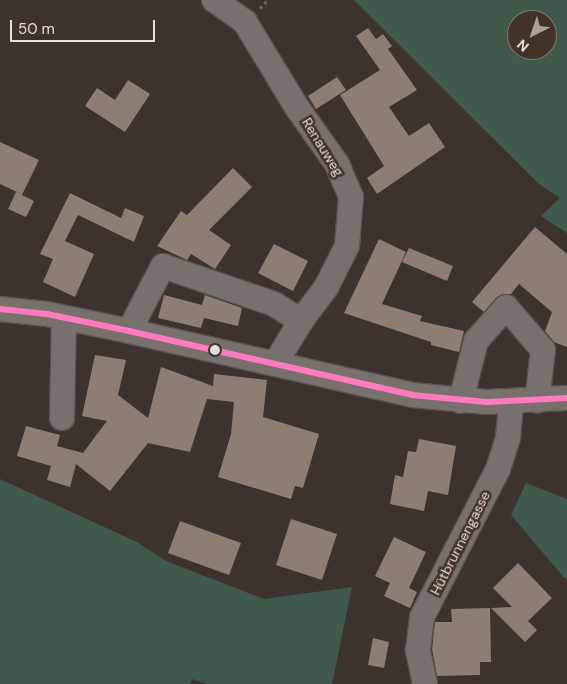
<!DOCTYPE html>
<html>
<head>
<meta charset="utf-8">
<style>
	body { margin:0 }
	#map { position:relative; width:567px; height:684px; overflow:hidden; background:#3c332f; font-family:"DM Sans",sans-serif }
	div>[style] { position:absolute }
	.green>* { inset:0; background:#3f5a4a }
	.building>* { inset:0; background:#8c7d75 }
	.path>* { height:3px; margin-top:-1.5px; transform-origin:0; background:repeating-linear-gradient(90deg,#6f6966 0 2.5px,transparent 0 6.5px) }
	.roads { filter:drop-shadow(1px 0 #59524e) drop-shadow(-1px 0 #59524e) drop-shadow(0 1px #59524e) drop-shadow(0 -1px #59524e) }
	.minor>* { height:24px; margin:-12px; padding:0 12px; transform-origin:12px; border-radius:12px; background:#78706d }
	.bus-1>* { height:6px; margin:-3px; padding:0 3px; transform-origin:3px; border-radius:3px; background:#fe7ac1 }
	.dots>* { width:14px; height:14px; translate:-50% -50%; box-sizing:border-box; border:2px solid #41322a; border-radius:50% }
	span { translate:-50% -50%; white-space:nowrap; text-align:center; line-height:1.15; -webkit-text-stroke:5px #41322a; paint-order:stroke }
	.street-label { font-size:14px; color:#e6ddd7 }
	.north { position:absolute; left:507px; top:10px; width:50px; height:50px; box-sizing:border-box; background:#41322a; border:1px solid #83766f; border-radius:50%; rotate:221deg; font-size:14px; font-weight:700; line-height:20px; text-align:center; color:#e6ddd7 }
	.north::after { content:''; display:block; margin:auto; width:18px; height:22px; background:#aaa29c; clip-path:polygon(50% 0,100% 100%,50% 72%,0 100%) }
	.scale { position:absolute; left:10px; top:20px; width:145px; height:22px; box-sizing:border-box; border:2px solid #e6ddd7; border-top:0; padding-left:6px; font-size:15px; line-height:18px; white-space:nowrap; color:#e6ddd7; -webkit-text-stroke:4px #41322a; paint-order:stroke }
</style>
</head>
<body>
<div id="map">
	<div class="green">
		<div style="clip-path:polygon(evenodd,354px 0,567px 0,567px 233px,541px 216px,560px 198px,539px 184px,354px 0,517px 20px,547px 20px,547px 50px,517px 50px,517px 20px)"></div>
		<div style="clip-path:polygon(0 479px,137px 542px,166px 561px,264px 599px,352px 587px,332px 684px,207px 684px,192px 679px,190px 684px,0 684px)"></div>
		<div style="clip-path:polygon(526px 483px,567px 499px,567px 581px,511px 515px)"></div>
	</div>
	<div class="building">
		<div style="clip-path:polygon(368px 28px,376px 39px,383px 34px,392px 46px,388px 49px,417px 90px,389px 107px,409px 136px,429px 123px,445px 147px,377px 194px,367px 178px,384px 166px,340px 95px,380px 70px,356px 36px)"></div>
		<div style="clip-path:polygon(337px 77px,346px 90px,316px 109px,308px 96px)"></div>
		<div style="clip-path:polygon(128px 80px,150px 94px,125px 132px,85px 106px,97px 88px,115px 100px)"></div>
		<div style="clip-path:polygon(0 142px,39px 160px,22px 195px,34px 201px,26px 217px,8px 209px,16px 192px,19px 193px,0 184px)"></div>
		<div style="clip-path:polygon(233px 168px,252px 187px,209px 230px,231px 245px,215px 269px,191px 254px,187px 260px,157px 246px,181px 211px,187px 215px)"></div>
		<div style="clip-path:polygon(70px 193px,121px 218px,125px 208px,144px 216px,134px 242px,78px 215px,65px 241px,94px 254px,75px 297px,43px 282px,53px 259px,40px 254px)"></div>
		<div style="clip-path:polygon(535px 227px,567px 254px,567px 347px,554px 342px,545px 331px,552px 312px,519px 284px,511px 294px,496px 298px,484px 312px,472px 302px)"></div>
		<div style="clip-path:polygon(379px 239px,406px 252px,382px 304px,422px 316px,420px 321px,464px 331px,459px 352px,431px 345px,431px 342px,344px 313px)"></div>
		<div style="clip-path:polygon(274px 244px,308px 261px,293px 291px,258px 273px)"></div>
		<div style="clip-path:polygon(409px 248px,453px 266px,447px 281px,402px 262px)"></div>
		<div style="clip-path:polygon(164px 295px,202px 305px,205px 295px,242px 308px,238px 326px,204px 318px,201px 328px,158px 318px)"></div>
		<div style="clip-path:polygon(95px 355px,126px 360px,118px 395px,148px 418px,161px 367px,213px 386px,214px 374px,267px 380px,263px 417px,319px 434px,303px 488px,295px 486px,291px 499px,218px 477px,231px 434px,234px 402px,207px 399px,190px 452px,148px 443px,110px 491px,76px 464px,70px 487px,47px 480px,51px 466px,17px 456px,26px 426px,60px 435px,57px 446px,83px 453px,107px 421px,82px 416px)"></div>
		<div style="clip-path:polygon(419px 439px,456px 446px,448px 495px,428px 491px,424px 511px,390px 504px,395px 475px,403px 477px,408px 451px,416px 452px)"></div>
		<div style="clip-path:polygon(291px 519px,337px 534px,322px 580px,276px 565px)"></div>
		<div style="clip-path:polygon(180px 521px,241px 543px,229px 575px,168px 553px)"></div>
		<div style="clip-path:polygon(394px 537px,426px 552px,409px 588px,417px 592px,410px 608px,384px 596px,390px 583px,375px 576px)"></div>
		<div style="clip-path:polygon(518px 563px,552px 598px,528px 621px,537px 630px,525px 642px,491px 608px,512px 607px,493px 588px)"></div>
		<div style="clip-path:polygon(490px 608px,491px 662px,480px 662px,480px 675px,437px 676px,432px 649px,435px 622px,452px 622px,451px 609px)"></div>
		<div style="clip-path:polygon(373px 638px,389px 642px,384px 668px,368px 665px)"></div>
	</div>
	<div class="path">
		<div style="left:260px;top:8px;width:11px;rotate:-45deg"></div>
	</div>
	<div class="roads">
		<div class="minor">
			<div style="left:214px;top:0;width:38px;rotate:35deg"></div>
			<div style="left:245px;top:22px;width:102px;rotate:58.7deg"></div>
			<div style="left:298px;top:109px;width:67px;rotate:54.7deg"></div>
			<div style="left:337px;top:164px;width:36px;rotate:67deg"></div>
			<div style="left:351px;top:197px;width:49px;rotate:94.7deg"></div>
			<div style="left:347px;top:246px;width:45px;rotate:116.6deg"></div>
			<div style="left:327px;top:286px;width:44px;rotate:126.6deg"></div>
			<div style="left:301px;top:321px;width:50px;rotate:121.2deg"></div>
			<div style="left:0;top:309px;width:47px;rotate:6.1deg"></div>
			<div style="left:47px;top:314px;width:84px;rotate:11.7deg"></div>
			<div style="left:129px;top:331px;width:290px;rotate:12.7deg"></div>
			<div style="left:412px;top:395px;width:75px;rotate:5.3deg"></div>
			<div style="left:487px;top:402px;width:80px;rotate:-2.9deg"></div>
			<div style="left:129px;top:331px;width:73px;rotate:-62.4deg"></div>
			<div style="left:163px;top:266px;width:117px;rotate:18.9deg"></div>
			<div style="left:274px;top:304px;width:32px;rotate:32deg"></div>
			<div style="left:461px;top:401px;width:62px;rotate:-76deg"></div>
			<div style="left:476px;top:341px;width:45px;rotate:-48.6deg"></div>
			<div style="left:506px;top:307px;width:57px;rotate:49.3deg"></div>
			<div style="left:543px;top:350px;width:51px;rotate:96.7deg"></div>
			<div style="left:62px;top:418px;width:100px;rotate:-88.9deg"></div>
			<div style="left:425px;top:684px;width:35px;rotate:-102deg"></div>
			<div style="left:418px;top:650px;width:33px;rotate:-83deg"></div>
			<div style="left:422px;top:617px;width:166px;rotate:-62.8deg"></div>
			<div style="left:498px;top:469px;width:33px;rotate:-72deg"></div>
			<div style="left:508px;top:438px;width:35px;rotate:-85deg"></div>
		</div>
	</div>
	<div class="bus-1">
		<div style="left:0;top:309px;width:47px;rotate:6.1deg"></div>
		<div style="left:47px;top:314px;width:84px;rotate:11.7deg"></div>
		<div style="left:129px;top:331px;width:290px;rotate:12.7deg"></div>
		<div style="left:412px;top:395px;width:75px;rotate:5.3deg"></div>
		<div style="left:487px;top:402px;width:80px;rotate:-2.9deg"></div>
	</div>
	<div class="dots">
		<div style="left:215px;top:350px;background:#e6ddd7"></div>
	</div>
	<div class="street-label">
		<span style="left:323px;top:147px;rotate:58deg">Renauweg</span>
		<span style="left:460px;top:543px;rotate:-63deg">Hütbrunnengasse</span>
	</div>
	<div class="north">N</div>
	<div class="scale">50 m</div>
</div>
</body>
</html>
